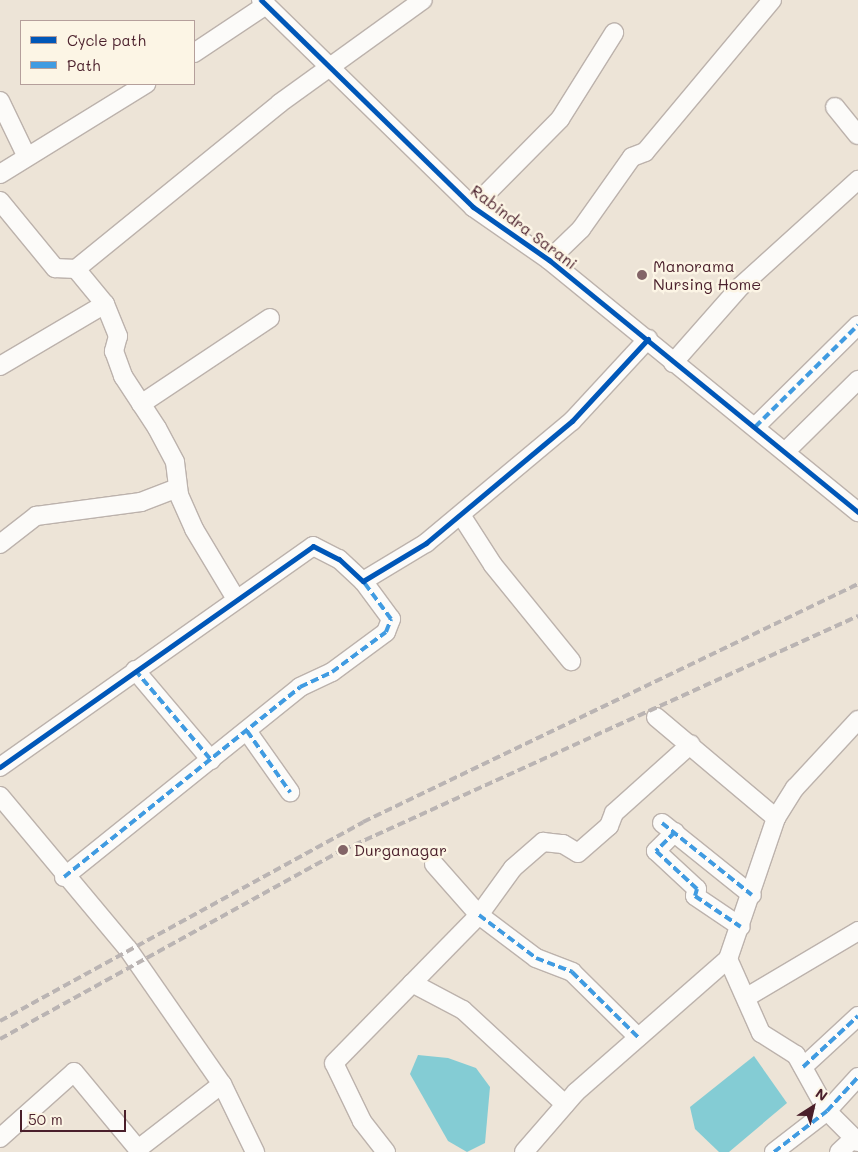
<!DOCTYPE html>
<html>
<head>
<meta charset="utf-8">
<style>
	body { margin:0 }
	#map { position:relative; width:858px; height:1152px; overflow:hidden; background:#ede4d7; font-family:Mali,sans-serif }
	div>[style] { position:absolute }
	.water>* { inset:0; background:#84ccd4 }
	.roads { filter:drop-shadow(1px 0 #bcb2ac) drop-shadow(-1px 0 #bcb2ac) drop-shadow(0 1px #bcb2ac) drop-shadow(0 -1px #bcb2ac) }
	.minor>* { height:18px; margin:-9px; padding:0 9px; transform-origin:9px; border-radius:9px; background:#fcfbf9 }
	.rail>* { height:4px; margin-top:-2px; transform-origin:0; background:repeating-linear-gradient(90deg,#bab4b3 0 8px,transparent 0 12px) }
	.quiet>* { height:4px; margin-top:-2px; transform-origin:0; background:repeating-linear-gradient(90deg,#409be1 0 8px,transparent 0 12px) }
	.cycleway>* { height:5px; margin:-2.5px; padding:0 2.5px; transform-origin:2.5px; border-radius:2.5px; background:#0057b8 }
	.dots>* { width:14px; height:14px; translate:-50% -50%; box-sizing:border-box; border:2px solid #fcf5e5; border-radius:50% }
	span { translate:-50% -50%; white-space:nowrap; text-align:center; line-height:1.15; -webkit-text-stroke:5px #fcf5e5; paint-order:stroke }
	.street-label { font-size:16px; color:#4a1f2b }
	.poi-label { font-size:16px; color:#4a1f2b }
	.left { translate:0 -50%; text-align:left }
	.legend { position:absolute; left:20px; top:20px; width:175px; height:65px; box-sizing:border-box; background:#fcf5e5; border:1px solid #b59f9b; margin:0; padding:6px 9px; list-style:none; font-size:15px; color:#4a1f2b }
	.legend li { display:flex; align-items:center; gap:10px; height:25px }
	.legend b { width:25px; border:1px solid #b59f9b }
	.north { position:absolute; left:788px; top:1082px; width:50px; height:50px; -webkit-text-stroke:4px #fcf5e5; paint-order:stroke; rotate:35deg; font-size:14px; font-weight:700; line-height:20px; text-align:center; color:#4a1f2b }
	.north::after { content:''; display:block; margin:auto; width:18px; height:22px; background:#4a1f2b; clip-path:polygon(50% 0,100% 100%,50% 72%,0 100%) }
	.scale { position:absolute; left:20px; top:1110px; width:106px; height:22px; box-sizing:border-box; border:2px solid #4a1f2b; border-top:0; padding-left:6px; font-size:15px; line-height:18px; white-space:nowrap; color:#4a1f2b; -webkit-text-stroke:4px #fcf5e5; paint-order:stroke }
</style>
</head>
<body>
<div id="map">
	<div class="water">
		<div style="clip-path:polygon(418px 1055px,448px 1058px,476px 1068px,490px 1087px,485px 1143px,467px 1152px,448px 1141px,410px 1074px)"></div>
		<div style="clip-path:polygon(754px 1056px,787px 1103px,729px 1152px,719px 1152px,695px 1129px,690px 1107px)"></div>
	</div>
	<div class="roads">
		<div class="minor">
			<div style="left:261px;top:0;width:296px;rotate:44.3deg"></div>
			<div style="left:473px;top:207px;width:93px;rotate:34.9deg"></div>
			<div style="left:549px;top:260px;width:399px;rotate:39.2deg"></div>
			<div style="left:194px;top:53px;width:87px;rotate:-33.7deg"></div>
			<div style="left:0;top:101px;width:60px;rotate:64.3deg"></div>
			<div style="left:835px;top:107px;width:36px;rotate:51deg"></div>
			<div style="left:0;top:174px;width:172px;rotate:-31.7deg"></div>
			<div style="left:0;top:201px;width:87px;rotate:50.6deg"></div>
			<div style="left:55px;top:268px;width:21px;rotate:3deg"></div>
			<div style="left:76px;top:269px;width:45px;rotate:50.4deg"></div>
			<div style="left:105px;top:304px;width:35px;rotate:68deg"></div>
			<div style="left:118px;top:336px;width:16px;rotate:105deg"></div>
			<div style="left:114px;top:351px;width:27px;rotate:70deg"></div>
			<div style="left:123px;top:376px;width:62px;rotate:56.8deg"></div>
			<div style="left:157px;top:428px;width:38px;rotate:62deg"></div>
			<div style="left:175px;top:462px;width:33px;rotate:83deg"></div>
			<div style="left:179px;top:495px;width:37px;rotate:66deg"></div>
			<div style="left:194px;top:529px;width:82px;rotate:59deg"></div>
			<div style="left:473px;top:207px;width:124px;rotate:-45.3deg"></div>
			<div style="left:560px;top:119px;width:102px;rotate:-57.9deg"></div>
			<div style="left:549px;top:260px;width:45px;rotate:-44.1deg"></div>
			<div style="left:581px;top:229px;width:88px;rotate:-54.7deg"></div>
			<div style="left:632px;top:157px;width:14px;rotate:-21deg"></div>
			<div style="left:645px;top:152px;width:198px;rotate:-50.1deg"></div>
			<div style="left:76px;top:269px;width:263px;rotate:-39.1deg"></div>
			<div style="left:280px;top:103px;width:176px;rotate:-35.8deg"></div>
			<div style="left:673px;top:363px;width:103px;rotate:-48.6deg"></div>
			<div style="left:741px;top:286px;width:158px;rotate:-42.2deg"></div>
			<div style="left:0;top:366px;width:122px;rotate:-30.6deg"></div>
			<div style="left:141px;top:404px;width:155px;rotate:-33.7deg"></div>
			<div style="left:755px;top:427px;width:145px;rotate:-44.7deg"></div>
			<div style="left:785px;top:452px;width:103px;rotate:-44.6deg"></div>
			<div style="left:461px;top:515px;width:59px;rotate:57.4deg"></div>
			<div style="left:493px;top:565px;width:124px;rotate:50.9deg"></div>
			<div style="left:0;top:544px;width:46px;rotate:-37.9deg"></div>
			<div style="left:36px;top:516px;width:106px;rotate:-7.6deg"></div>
			<div style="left:141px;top:502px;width:39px;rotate:-21deg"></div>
			<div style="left:135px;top:670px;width:118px;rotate:49.8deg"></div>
			<div style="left:656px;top:717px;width:157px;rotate:40.1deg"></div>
			<div style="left:247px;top:731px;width:75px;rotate:54.8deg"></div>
			<div style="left:0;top:767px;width:383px;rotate:-35.2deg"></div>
			<div style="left:313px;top:546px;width:29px;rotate:27deg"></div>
			<div style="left:339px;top:559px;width:33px;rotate:43deg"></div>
			<div style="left:363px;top:581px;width:74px;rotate:-31.1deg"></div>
			<div style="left:426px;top:543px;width:190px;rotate:-39.9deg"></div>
			<div style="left:572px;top:421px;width:112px;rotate:-47.2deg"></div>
			<div style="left:0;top:796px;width:199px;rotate:50.1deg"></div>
			<div style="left:128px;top:949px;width:165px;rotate:55.2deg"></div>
			<div style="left:222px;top:1084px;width:76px;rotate:64.1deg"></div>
			<div style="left:662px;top:823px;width:115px;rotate:38.7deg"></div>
			<div style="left:675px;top:832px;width:27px;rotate:135deg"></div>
			<div style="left:656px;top:851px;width:56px;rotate:42.8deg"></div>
			<div style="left:697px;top:889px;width:7px;rotate:106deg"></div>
			<div style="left:695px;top:896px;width:55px;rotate:34deg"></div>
			<div style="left:434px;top:864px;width:68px;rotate:48.6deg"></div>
			<div style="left:479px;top:915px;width:71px;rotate:37deg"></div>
			<div style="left:536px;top:958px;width:39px;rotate:21deg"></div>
			<div style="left:572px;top:972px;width:93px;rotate:44.6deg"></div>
			<div style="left:64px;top:877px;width:303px;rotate:-38.8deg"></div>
			<div style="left:300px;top:687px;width:35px;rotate:-25deg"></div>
			<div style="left:332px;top:672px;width:67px;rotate:-36.5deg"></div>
			<div style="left:386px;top:632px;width:14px;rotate:-69deg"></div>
			<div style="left:391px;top:619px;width:47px;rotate:-126.4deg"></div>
			<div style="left:728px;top:959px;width:81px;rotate:66deg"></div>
			<div style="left:761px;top:1033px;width:41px;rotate:32.2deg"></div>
			<div style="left:796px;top:1055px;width:64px;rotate:61deg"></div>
			<div style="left:827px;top:1111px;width:44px;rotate:45deg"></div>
			<div style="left:412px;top:983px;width:58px;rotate:27.9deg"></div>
			<div style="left:463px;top:1010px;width:139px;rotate:42.7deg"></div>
			<div style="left:747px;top:997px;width:129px;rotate:-30.7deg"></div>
			<div style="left:803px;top:1067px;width:75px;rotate:-42.8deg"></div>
			<div style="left:0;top:1138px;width:99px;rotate:-41.7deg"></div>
			<div style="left:74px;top:1072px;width:100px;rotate:50.3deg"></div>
			<div style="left:138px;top:1149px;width:106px;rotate:-37.7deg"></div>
			<div style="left:386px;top:1152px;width:39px;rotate:-128deg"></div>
			<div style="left:362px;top:1121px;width:64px;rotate:-115.8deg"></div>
			<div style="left:334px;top:1063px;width:207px;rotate:-45.6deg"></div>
			<div style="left:479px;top:915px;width:58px;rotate:-54.1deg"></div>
			<div style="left:513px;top:868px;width:40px;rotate:-41deg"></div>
			<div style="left:543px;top:842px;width:20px;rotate:6deg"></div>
			<div style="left:563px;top:844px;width:17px;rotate:31deg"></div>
			<div style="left:578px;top:853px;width:41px;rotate:-41.1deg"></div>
			<div style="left:609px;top:826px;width:14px;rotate:-69deg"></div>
			<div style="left:614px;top:813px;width:103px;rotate:-41.9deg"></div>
			<div style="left:524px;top:1152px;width:79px;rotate:-49.1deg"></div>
			<div style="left:576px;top:1092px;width:202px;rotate:-41.2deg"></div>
			<div style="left:728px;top:959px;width:149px;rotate:-71.2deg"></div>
			<div style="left:776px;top:818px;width:36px;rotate:-58deg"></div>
			<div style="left:795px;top:788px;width:93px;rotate:-47.2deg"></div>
			<div style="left:774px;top:1152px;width:67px;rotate:-37.7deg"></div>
			<div style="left:827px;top:1111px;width:46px;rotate:-47.6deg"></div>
			<div style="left:839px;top:1152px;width:19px;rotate:-43deg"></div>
		</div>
	</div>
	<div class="rail">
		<div style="left:0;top:1021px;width:414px;rotate:-28.7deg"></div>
		<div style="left:363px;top:822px;width:549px;rotate:-25.68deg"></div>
		<div style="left:0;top:1039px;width:392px;rotate:-28.9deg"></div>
		<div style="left:343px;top:850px;width:566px;rotate:-24.44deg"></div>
	</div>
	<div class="quiet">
		<div style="left:755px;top:427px;width:145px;rotate:-44.7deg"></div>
		<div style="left:135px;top:670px;width:118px;rotate:49.8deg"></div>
		<div style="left:247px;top:731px;width:75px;rotate:54.8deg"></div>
		<div style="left:662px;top:823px;width:115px;rotate:38.7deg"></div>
		<div style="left:675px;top:832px;width:27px;rotate:135deg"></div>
		<div style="left:656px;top:851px;width:56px;rotate:42.8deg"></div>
		<div style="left:697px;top:889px;width:7px;rotate:106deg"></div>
		<div style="left:695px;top:896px;width:55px;rotate:34deg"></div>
		<div style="left:64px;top:877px;width:303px;rotate:-38.8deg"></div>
		<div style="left:300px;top:687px;width:35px;rotate:-25deg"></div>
		<div style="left:332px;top:672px;width:67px;rotate:-36.5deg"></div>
		<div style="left:386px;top:632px;width:14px;rotate:-69deg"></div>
		<div style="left:391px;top:619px;width:47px;rotate:-126.4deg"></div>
		<div style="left:479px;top:915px;width:71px;rotate:37deg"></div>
		<div style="left:536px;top:958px;width:39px;rotate:21deg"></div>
		<div style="left:572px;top:972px;width:93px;rotate:44.6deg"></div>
		<div style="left:803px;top:1067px;width:75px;rotate:-42.8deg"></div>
		<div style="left:774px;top:1152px;width:67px;rotate:-37.7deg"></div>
		<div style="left:827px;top:1111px;width:46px;rotate:-47.6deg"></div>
	</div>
	<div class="cycleway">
		<div style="left:261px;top:0;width:296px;rotate:44.3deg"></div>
		<div style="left:473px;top:207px;width:93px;rotate:34.9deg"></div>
		<div style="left:549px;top:260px;width:399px;rotate:39.2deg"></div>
		<div style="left:0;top:767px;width:383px;rotate:-35.2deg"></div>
		<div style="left:313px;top:546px;width:29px;rotate:27deg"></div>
		<div style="left:339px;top:559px;width:33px;rotate:43deg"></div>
		<div style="left:363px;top:581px;width:74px;rotate:-31.1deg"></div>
		<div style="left:426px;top:543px;width:190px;rotate:-39.9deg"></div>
		<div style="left:572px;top:421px;width:112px;rotate:-47.2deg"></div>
	</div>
	<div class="dots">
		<div style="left:642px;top:275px;background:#836467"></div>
		<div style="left:343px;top:850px;background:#836467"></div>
	</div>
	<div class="street-label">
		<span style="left:524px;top:227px;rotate:37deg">Rabindra Sarani</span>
	</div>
	<div class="poi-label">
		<span class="left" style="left:653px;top:275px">Manorama<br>Nursing Home</span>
		<span class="left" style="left:354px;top:850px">Durganagar</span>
	</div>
	<ul class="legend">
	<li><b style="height:6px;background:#0057b8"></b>Cycle path</li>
	<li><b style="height:6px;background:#409be1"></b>Path</li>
	</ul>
	<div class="north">N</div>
	<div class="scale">50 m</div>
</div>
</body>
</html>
